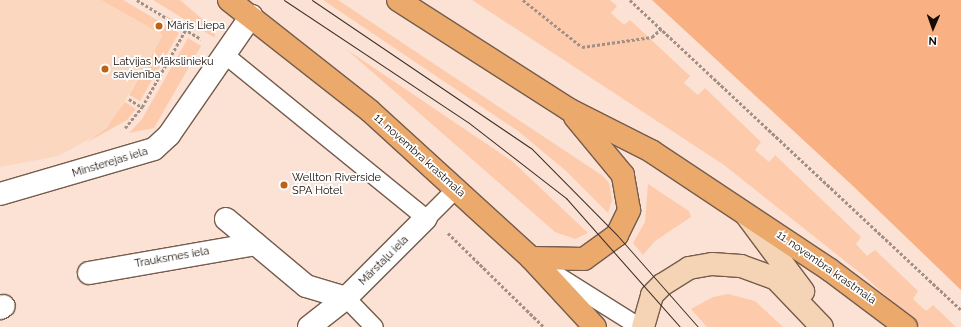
<!DOCTYPE html>
<html>
<head>
<meta charset="utf-8">
<style>
	body { margin:0 }
	#map { position:relative; width:961px; height:327px; overflow:hidden; background:#fbe2d4; font-family:Raleway,sans-serif }
	div>[style] { position:absolute }
	.built>* { inset:0; background:#fcd7c0 }
	.green>* { inset:0; background:#fdcbab }
	.water>* { inset:0; background:#f9b083 }
	.path>* { height:2.5px; margin-top:-1.25px; transform-origin:0; background:repeating-linear-gradient(90deg,#a39085 0 3px,transparent 0 5px) }
	.roads { filter:drop-shadow(1px 0 #765c4c) drop-shadow(-1px 0 #765c4c) drop-shadow(0 1px #765c4c) drop-shadow(0 -1px #765c4c) }
	.lane>* { height:17px; margin:-8.5px; padding:0 8.5px; transform-origin:8.5px; border-radius:8.5px; background:#fff }
	.street>* { height:22px; margin:-11px; padding:0 11px; transform-origin:11px; border-radius:11px; background:#fff }
	.secondary>* { height:22px; margin:-11px; padding:0 11px; transform-origin:11px; border-radius:11px; background:#f5d4b5 }
	.primary>* { height:22px; margin:-11px; padding:0 11px; transform-origin:11px; border-radius:11px; background:#eba96b }
	.tram>* { height:1px; margin:-0.5px; padding:0 0.5px; transform-origin:0.5px; border-radius:0.5px; background:#382b24 }
	.dots>* { width:11px; height:11px; translate:-50% -50%; box-sizing:border-box; border:2px solid #fff; border-radius:50% }
	span { translate:-50% -50%; white-space:nowrap; text-align:center; line-height:1.15; -webkit-text-stroke:3.5px #fff; paint-order:stroke }
	.poi-label { font-size:11px; color:#160c06 }
	.left { translate:0 -50%; text-align:left }
	.street-label { font-size:11px; color:#160c06 }
	.north { position:absolute; left:913px; top:8px; width:40px; height:40px; -webkit-text-stroke:3px #fff; paint-order:stroke; rotate:182deg; font-size:11px; font-weight:700; line-height:16px; text-align:center; color:#160c06 }
	.north::after { content:''; display:block; margin:auto; width:14px; height:18px; background:#160c06; clip-path:polygon(50% 0,100% 100%,50% 72%,0 100%) }
</style>
</head>
<body>
<div id="map">
	<div class="built">
		<div style="clip-path:polygon(0 0,101px 0,163px 35px,116px 116px,99px 134px,58px 156px,0 167px)"></div>
	</div>
	<div class="green">
		<div style="clip-path:polygon(101px 0,123px 0,179px 33px,140px 101px,129px 95px,163px 35px)"></div>
		<div style="clip-path:polygon(153px 0,180px 0,214px 29px,215px 38px)"></div>
		<div style="clip-path:polygon(323px 0,338px 0,603px 176px,609px 183px,612px 200px,608px 213px,565px 170px,518px 131px)"></div>
		<div style="clip-path:polygon(472px 0,610px 0,617px 6px,611px 13px,624px 25px,630px 20px,690px 76px,684px 83px,698px 95px,705px 88px,761px 142px,755px 150px,769px 162px,775px 155px,861px 237px,856px 244px,867px 256px,875px 250px,918px 291px,913px 299px,926px 311px,933px 305px,956px 327px,921px 327px,864px 276px,724px 165px)"></div>
		<div style="clip-path:polygon(188px 38px,201px 46px,154px 128px,129px 133px,142px 119px)"></div>
		<div style="clip-path:polygon(346px 49px,512px 161px,588px 233px,575px 239px,555px 232px)"></div>
		<div style="clip-path:polygon(125px 102px,136px 109px,127px 120px,86px 143px,106px 128px)"></div>
		<div style="clip-path:polygon(648px 184px,689px 211px,691px 217px,655px 241px,643px 255px,633px 243px,645px 222px)"></div>
		<div style="clip-path:polygon(728px 294px,755px 301px,783px 327px,707px 327px,691px 309px,713px 297px)"></div>
	</div>
	<div class="water">
		<div style="clip-path:polygon(652px 0,961px 0,961px 290px,853px 186px)"></div>
	</div>
	<div class="path">
		<div style="left:137px;top:0;width:75px;rotate:31.4deg"></div>
		<div style="left:523px;top:0;width:75px;rotate:38.5deg"></div>
		<div style="left:582px;top:47px;width:71px;rotate:-8.1deg"></div>
		<div style="left:652px;top:37px;width:12px;rotate:-42deg"></div>
		<div style="left:630px;top:0;width:453px;rotate:43.1deg"></div>
		<div style="left:129px;top:99px;width:15px;rotate:32deg"></div>
		<div style="left:125px;top:128px;width:27px;rotate:-51deg"></div>
		<div style="left:142px;top:107px;width:90px;rotate:-60.6deg"></div>
		<div style="left:448px;top:233px;width:134px;rotate:44.4deg"></div>
	</div>
	<div class="roads">
		<div class="lane">
			<div style="left:224px;top:54px;width:260px;rotate:39.1deg"></div>
			<div style="left:426px;top:218px;width:41px;rotate:-45deg"></div>
			<div style="left:549px;top:270px;width:107px;rotate:32.1deg"></div>
			<div style="left:346px;top:298px;width:40px;rotate:46deg"></div>
		</div>
		<div class="street">
			<div style="left:0;top:194px;width:160px;rotate:-16.3deg"></div>
			<div style="left:154px;top:149px;width:21px;rotate:-43deg"></div>
			<div style="left:169px;top:135px;width:145px;rotate:-55.4deg"></div>
			<div style="left:226px;top:219px;width:104px;rotate:39.9deg"></div>
			<div style="left:306px;top:286px;width:42px;rotate:16.7deg"></div>
			<div style="left:89px;top:273px;width:169px;rotate:-9.9deg"></div>
			<div style="left:0;top:308px;width:4px;rotate:-27deg"></div>
			<div style="left:309px;top:327px;width:47px;rotate:-38.1deg"></div>
			<div style="left:346px;top:298px;width:113px;rotate:-45deg"></div>
		</div>
		<div class="secondary">
			<div style="left:747px;top:216px;width:94px;rotate:53.3deg"></div>
			<div style="left:643px;top:327px;width:33px;rotate:-74deg"></div>
			<div style="left:652px;top:295px;width:14px;rotate:-45deg"></div>
			<div style="left:662px;top:285px;width:32px;rotate:-32deg"></div>
			<div style="left:689px;top:268px;width:23px;rotate:-10deg"></div>
			<div style="left:712px;top:264px;width:29px;rotate:4deg"></div>
			<div style="left:741px;top:266px;width:37px;rotate:20deg"></div>
			<div style="left:776px;top:279px;width:66px;rotate:46.2deg"></div>
		</div>
		<div class="primary">
			<div style="left:229px;top:0;width:179px;rotate:38.2deg"></div>
			<div style="left:370px;top:111px;width:218px;rotate:42.4deg"></div>
			<div style="left:531px;top:258px;width:94px;rotate:47.2deg"></div>
			<div style="left:398px;top:0;width:204px;rotate:32.6deg"></div>
			<div style="left:570px;top:110px;width:91px;rotate:26.8deg"></div>
			<div style="left:651px;top:151px;width:215px;rotate:33.6deg"></div>
			<div style="left:830px;top:270px;width:95px;rotate:36.9deg"></div>
			<div style="left:531px;top:258px;width:53px;rotate:1.1deg"></div>
			<div style="left:584px;top:259px;width:41px;rotate:-36deg"></div>
			<div style="left:617px;top:235px;width:28px;rotate:-64deg"></div>
			<div style="left:629px;top:210px;width:36px;rotate:-100deg"></div>
			<div style="left:623px;top:175px;width:75px;rotate:-129.6deg"></div>
		</div>
	</div>
	<div class="tram">
		<div style="left:284px;top:0;width:222px;rotate:33.6deg"></div>
		<div style="left:469px;top:123px;width:123px;rotate:37.7deg"></div>
		<div style="left:566px;top:198px;width:172px;rotate:48.5deg"></div>
		<div style="left:312px;top:0;width:264px;rotate:34.1deg"></div>
		<div style="left:531px;top:148px;width:122px;rotate:45.3deg"></div>
		<div style="left:617px;top:235px;width:123px;rotate:48.6deg"></div>
	</div>
	<div class="dots">
		<div style="left:159px;top:26px;background:#c06215"></div>
		<div style="left:105px;top:69px;background:#c06215"></div>
		<div style="left:284px;top:185px;background:#c06215"></div>
	</div>
	<div class="poi-label">
		<span class="left" style="left:167px;top:26px">Māris Liepa</span>
		<span class="left" style="left:113px;top:69px">Latvijas Mākslinieku<br>savienība</span>
		<span class="left" style="left:292px;top:185px">Wellton Riverside<br>SPA Hotel</span>
	</div>
	<div class="street-label">
		<span style="left:419px;top:156px;rotate:42deg">11. novembra krastmala</span>
		<span style="left:110px;top:163px;rotate:-17deg">Minsterejas iela</span>
		<span style="left:172px;top:258px;rotate:-10deg">Trauksmes iela</span>
		<span style="left:384px;top:261px;rotate:-45deg">Mārstaļu iela</span>
		<span style="left:826px;top:268px;rotate:35deg">11. novembra krastmala</span>
	</div>
	<div class="north">N</div>
</div>
</body>
</html>
